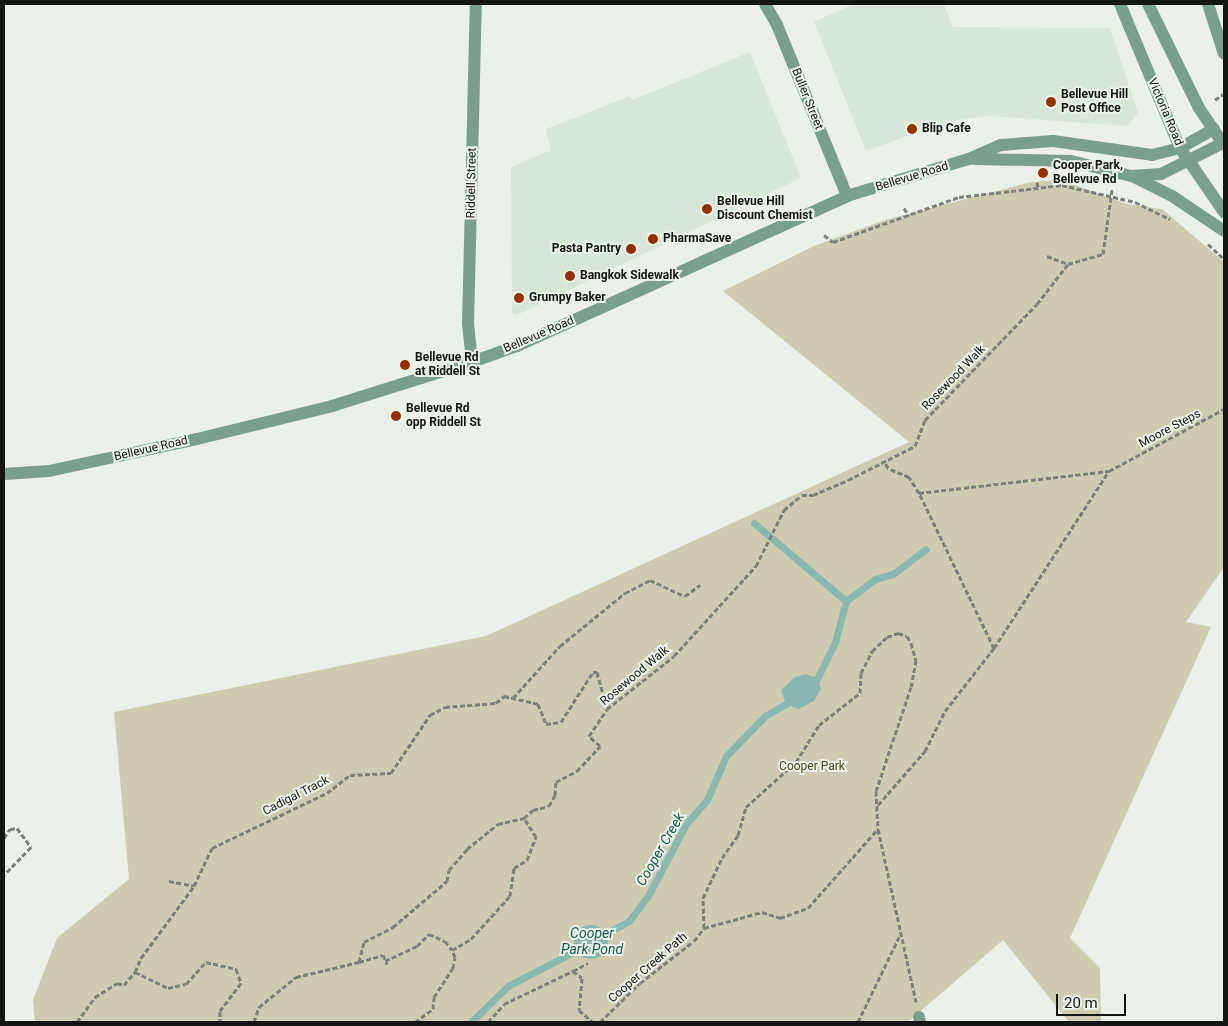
<!DOCTYPE html>
<html>
<head>
<meta charset="utf-8">
<style>
	body { margin:0 }
	#map { position:relative; width:1228px; height:1026px; overflow:hidden; background:#e9f1e8; font-family:Roboto,sans-serif }
	div>[style] { position:absolute }
	.built>* { inset:0; background:#d8e6d7 }
	.green>* { inset:0; background:#cfcbb0 }
	.water>* { inset:0; background:#89b8b0 }
	.round { border-radius:50% }
	.stream>* { height:7px; margin:-3.5px; padding:0 3.5px; transform-origin:3.5px; border-radius:3.5px; background:#89b8b0 }
	.path>* { height:3px; margin-top:-1.5px; transform-origin:0; background:repeating-linear-gradient(90deg,#7b807a 0 5px,transparent 0 7.5px) }
	.minor>* { height:12px; margin:-6px; padding:0 6px; transform-origin:6px; border-radius:6px; background:#7aa08d }
	.dots>* { width:14px; height:14px; translate:-50% -50%; box-sizing:border-box; border:2px solid #e9f1e8; border-radius:50% }
	span { translate:-50% -50%; white-space:nowrap; text-align:center; line-height:1.15; -webkit-text-stroke:4px #e9f1e8; paint-order:stroke }
	.poi-label { font-size:12px; color:#141613; font-weight:700 }
	.left { translate:0 -50%; text-align:left }
	.right { translate:-100% -50%; text-align:right }
	.street-label { font-size:12px; color:#141613 }
	.park-label { font-size:12px; color:#4a4415 }
	.water-label { font-size:14px; color:#175850; font-style:italic }
	.frame { position:absolute; inset:0; border:5px solid #141613; pointer-events:none }
	.scale { position:absolute; left:1056px; top:994px; width:70px; height:22px; box-sizing:border-box; border:2px solid #141613; border-top:0; padding-left:6px; font-size:15px; line-height:18px; white-space:nowrap; color:#141613; -webkit-text-stroke:4px #e9f1e8; paint-order:stroke }
</style>
</head>
<body>
<div id="map">
	<div class="built">
		<div style="clip-path:polygon(854px 4px,944px 4px,953px 27px,1110px 28px,1138px 113px,1127px 126px,989px 116px,945px 122px,866px 151px,814px 22px)"></div>
		<div style="clip-path:polygon(750px 52px,801px 178px,517px 315px,512px 313px,511px 167px,551px 150px,546px 129px,630px 96px,632px 100px)"></div>
	</div>
	<div class="green">
		<div style="clip-path:polygon(1061px 180px,1127px 204px,1162px 209px,1224px 262px,1224px 567px,1186px 622px,1211px 627px,1070px 938px,1100px 968px,1101px 1022px,1069px 1022px,1003px 940px,908px 1022px,35px 1022px,33px 1000px,57px 938px,129px 879px,114px 712px,486px 636px,909px 442px,723px 291px,814px 246px,885px 220px,1031px 182px)"></div>
	</div>
	<div class="water">
		<div style="clip-path:polygon(806px 674px,817px 678px,821px 689px,814px 701px,799px 709px,786px 704px,781px 690px,795px 677px)"></div>
		<div class="round" style="left:574px;top:925px;width:34px;height:34px"></div>
	</div>
	<div class="stream">
		<div style="left:754px;top:523px;width:121px;rotate:40.3deg"></div>
		<div style="left:813px;top:687px;width:50px;rotate:-63.9deg"></div>
		<div style="left:835px;top:642px;width:42px;rotate:-75deg"></div>
		<div style="left:846px;top:601px;width:36px;rotate:-37deg"></div>
		<div style="left:875px;top:579px;width:19px;rotate:-16deg"></div>
		<div style="left:893px;top:574px;width:41px;rotate:-37.1deg"></div>
		<div style="left:600px;top:937px;width:33px;rotate:-29deg"></div>
		<div style="left:629px;top:921px;width:31px;rotate:-53deg"></div>
		<div style="left:648px;top:896px;width:81px;rotate:-62.2deg"></div>
		<div style="left:686px;top:824px;width:32px;rotate:-49deg"></div>
		<div style="left:707px;top:800px;width:48px;rotate:-66.6deg"></div>
		<div style="left:726px;top:756px;width:56px;rotate:-45.7deg"></div>
		<div style="left:765px;top:716px;width:34px;rotate:-30deg"></div>
		<div style="left:471px;top:1022px;width:52px;rotate:-44.2deg"></div>
		<div style="left:508px;top:986px;width:87px;rotate:-27.5deg"></div>
	</div>
	<div class="path">
		<div style="left:1215px;top:100px;width:10px;rotate:-37deg"></div>
		<div style="left:1037px;top:182px;width:6px;rotate:81deg"></div>
		<div style="left:904px;top:208px;width:9px;rotate:58deg"></div>
		<div style="left:824px;top:235px;width:11px;rotate:38deg"></div>
		<div style="left:833px;top:242px;width:134px;rotate:-19.7deg"></div>
		<div style="left:959px;top:197px;width:104px;rotate:-6.6deg"></div>
		<div style="left:1062px;top:185px;width:75px;rotate:13.1deg"></div>
		<div style="left:1135px;top:202px;width:39px;rotate:26deg"></div>
		<div style="left:1208px;top:244px;width:22px;rotate:43deg"></div>
		<div style="left:1047px;top:256px;width:22px;rotate:21deg"></div>
		<div style="left:919px;top:493px;width:191px;rotate:-6.6deg"></div>
		<div style="left:1109px;top:471px;width:131px;rotate:-28.3deg"></div>
		<div style="left:994px;top:648px;width:211px;rotate:-57deg"></div>
		<div style="left:513px;top:698px;width:70px;rotate:-47.9deg"></div>
		<div style="left:560px;top:646px;width:84px;rotate:-39.2deg"></div>
		<div style="left:625px;top:593px;width:28px;rotate:-27deg"></div>
		<div style="left:650px;top:580px;width:38px;rotate:25deg"></div>
		<div style="left:685px;top:596px;width:19px;rotate:-36deg"></div>
		<div style="left:878px;top:805px;width:72px;rotate:-49deg"></div>
		<div style="left:925px;top:751px;width:45px;rotate:-63.4deg"></div>
		<div style="left:945px;top:711px;width:80px;rotate:-52.1deg"></div>
		<div style="left:994px;top:648px;width:172px;rotate:-115.8deg"></div>
		<div style="left:919px;top:493px;width:19px;rotate:-122deg"></div>
		<div style="left:909px;top:477px;width:23px;rotate:-157deg"></div>
		<div style="left:888px;top:468px;width:7px;rotate:-117deg"></div>
		<div style="left:524px;top:818px;width:12px;rotate:-42deg"></div>
		<div style="left:533px;top:810px;width:16px;rotate:-14deg"></div>
		<div style="left:549px;top:806px;width:13px;rotate:-61deg"></div>
		<div style="left:555px;top:795px;width:13px;rotate:-86deg"></div>
		<div style="left:556px;top:782px;width:24px;rotate:-28deg"></div>
		<div style="left:577px;top:771px;width:34px;rotate:-47deg"></div>
		<div style="left:600px;top:746px;width:15px;rotate:-138deg"></div>
		<div style="left:589px;top:736px;width:32px;rotate:-56deg"></div>
		<div style="left:607px;top:709px;width:85px;rotate:-38.3deg"></div>
		<div style="left:674px;top:656px;width:122px;rotate:-47.7deg"></div>
		<div style="left:756px;top:566px;width:63px;rotate:-63.4deg"></div>
		<div style="left:784px;top:510px;width:23px;rotate:-40deg"></div>
		<div style="left:802px;top:495px;width:11px"></div>
		<div style="left:813px;top:495px;width:38px;rotate:-23deg"></div>
		<div style="left:848px;top:480px;width:75px;rotate:-26.9deg"></div>
		<div style="left:915px;top:446px;width:28px;rotate:-69deg"></div>
		<div style="left:925px;top:420px;width:161px;rotate:-46deg"></div>
		<div style="left:1037px;top:304px;width:51px;rotate:-52.2deg"></div>
		<div style="left:1068px;top:264px;width:36px;rotate:-16deg"></div>
		<div style="left:1103px;top:254px;width:65px;rotate:-82deg"></div>
		<div style="left:4px;top:838px;width:11px;rotate:-56deg"></div>
		<div style="left:10px;top:829px;width:7px;rotate:-8deg"></div>
		<div style="left:17px;top:828px;width:24px;rotate:54deg"></div>
		<div style="left:31px;top:847px;width:39px;rotate:134deg"></div>
		<div style="left:169px;top:881px;width:25px;rotate:11deg"></div>
		<div style="left:704px;top:928px;width:60px;rotate:-15.4deg"></div>
		<div style="left:762px;top:912px;width:19px;rotate:18deg"></div>
		<div style="left:780px;top:918px;width:30px;rotate:-20deg"></div>
		<div style="left:808px;top:908px;width:106px;rotate:-48.5deg"></div>
		<div style="left:385px;top:961px;width:35px;rotate:-25deg"></div>
		<div style="left:417px;top:946px;width:17px;rotate:-45deg"></div>
		<div style="left:429px;top:934px;width:17px;rotate:24deg"></div>
		<div style="left:445px;top:941px;width:11px;rotate:52deg"></div>
		<div style="left:359px;top:962px;width:25px;rotate:-16deg"></div>
		<div style="left:383px;top:955px;width:10px;rotate:66deg"></div>
		<div style="left:573px;top:971px;width:17px;rotate:-28deg"></div>
		<div style="left:135px;top:972px;width:37px;rotate:26deg"></div>
		<div style="left:168px;top:988px;width:18px;rotate:-13deg"></div>
		<div style="left:186px;top:984px;width:30px;rotate:-48deg"></div>
		<div style="left:206px;top:962px;width:31px;rotate:13deg"></div>
		<div style="left:236px;top:969px;width:15px;rotate:70deg"></div>
		<div style="left:241px;top:983px;width:35px;rotate:127deg"></div>
		<div style="left:220px;top:1011px;width:11px;rotate:90deg"></div>
		<div style="left:77px;top:1022px;width:31px;rotate:-54deg"></div>
		<div style="left:95px;top:997px;width:26px;rotate:-32deg"></div>
		<div style="left:117px;top:983px;width:7px;rotate:16deg"></div>
		<div style="left:124px;top:985px;width:17px;rotate:-50deg"></div>
		<div style="left:135px;top:972px;width:15px;rotate:-67deg"></div>
		<div style="left:141px;top:958px;width:89px;rotate:-53.6deg"></div>
		<div style="left:194px;top:886px;width:42px;rotate:-64.7deg"></div>
		<div style="left:212px;top:848px;width:127px;rotate:-25.6deg"></div>
		<div style="left:327px;top:793px;width:29px;rotate:-38deg"></div>
		<div style="left:350px;top:775px;width:41px;rotate:-2.8deg"></div>
		<div style="left:391px;top:773px;width:70px;rotate:-56.1deg"></div>
		<div style="left:430px;top:715px;width:17px;rotate:-28deg"></div>
		<div style="left:445px;top:707px;width:51px;rotate:-4.5deg"></div>
		<div style="left:496px;top:703px;width:11px;rotate:-41deg"></div>
		<div style="left:504px;top:696px;width:35px;rotate:13deg"></div>
		<div style="left:538px;top:704px;width:22px;rotate:68deg"></div>
		<div style="left:546px;top:724px;width:15px;rotate:-8deg"></div>
		<div style="left:561px;top:722px;width:59px;rotate:-57.4deg"></div>
		<div style="left:593px;top:672px;width:4px"></div>
		<div style="left:597px;top:672px;width:38px;rotate:75deg"></div>
		<div style="left:254px;top:1022px;width:16px;rotate:-72deg"></div>
		<div style="left:259px;top:1007px;width:48px;rotate:-39deg"></div>
		<div style="left:296px;top:977px;width:65px;rotate:-13.4deg"></div>
		<div style="left:359px;top:962px;width:21px;rotate:-76deg"></div>
		<div style="left:364px;top:942px;width:33px;rotate:-27deg"></div>
		<div style="left:393px;top:927px;width:71px;rotate:-40.4deg"></div>
		<div style="left:447px;top:881px;width:11px;rotate:-80deg"></div>
		<div style="left:449px;top:870px;width:28px;rotate:-49deg"></div>
		<div style="left:467px;top:849px;width:40px;rotate:-39deg"></div>
		<div style="left:498px;top:824px;width:27px;rotate:-13deg"></div>
		<div style="left:415px;top:1022px;width:22px;rotate:-36deg"></div>
		<div style="left:433px;top:1009px;width:12px;rotate:-85deg"></div>
		<div style="left:434px;top:997px;width:35px;rotate:-57deg"></div>
		<div style="left:453px;top:968px;width:11px;rotate:-80deg"></div>
		<div style="left:455px;top:957px;width:8px;rotate:-113deg"></div>
		<div style="left:452px;top:950px;width:22px;rotate:-30deg"></div>
		<div style="left:471px;top:939px;width:58px;rotate:-47.8deg"></div>
		<div style="left:510px;top:896px;width:28px;rotate:-82deg"></div>
		<div style="left:514px;top:868px;width:15px;rotate:-32deg"></div>
		<div style="left:527px;top:860px;width:25px;rotate:-69deg"></div>
		<div style="left:536px;top:837px;width:22px;rotate:-122deg"></div>
		<div style="left:488px;top:1022px;width:24px;rotate:-48deg"></div>
		<div style="left:504px;top:1004px;width:76px;rotate:-25.6deg"></div>
		<div style="left:573px;top:971px;width:11px;rotate:38deg"></div>
		<div style="left:582px;top:978px;width:32px;rotate:95deg"></div>
		<div style="left:579px;top:1010px;width:18px;rotate:41deg"></div>
		<div style="left:600px;top:1022px;width:56px;rotate:-44.3deg"></div>
		<div style="left:640px;top:983px;width:68px;rotate:-37.9deg"></div>
		<div style="left:694px;top:941px;width:16px;rotate:-52deg"></div>
		<div style="left:704px;top:928px;width:30px;rotate:-92deg"></div>
		<div style="left:703px;top:898px;width:44px;rotate:-64.6deg"></div>
		<div style="left:722px;top:858px;width:28px;rotate:-55deg"></div>
		<div style="left:738px;top:835px;width:29px;rotate:-74deg"></div>
		<div style="left:746px;top:807px;width:67px;rotate:-42deg"></div>
		<div style="left:796px;top:762px;width:44px;rotate:-58.1deg"></div>
		<div style="left:819px;top:725px;width:52px;rotate:-38deg"></div>
		<div style="left:860px;top:693px;width:20px;rotate:-87deg"></div>
		<div style="left:861px;top:673px;width:25px;rotate:-63deg"></div>
		<div style="left:872px;top:651px;width:21px;rotate:-43deg"></div>
		<div style="left:887px;top:637px;width:12px;rotate:-20deg"></div>
		<div style="left:898px;top:633px;width:9px;rotate:18deg"></div>
		<div style="left:907px;top:636px;width:8px;rotate:60deg"></div>
		<div style="left:911px;top:643px;width:18px;rotate:74deg"></div>
		<div style="left:916px;top:660px;width:27px;rotate:100deg"></div>
		<div style="left:911px;top:687px;width:110px;rotate:108.6deg"></div>
		<div style="left:876px;top:791px;width:38px;rotate:87deg"></div>
		<div style="left:878px;top:829px;width:177px;rotate:77.6deg"></div>
		<div style="left:858px;top:1022px;width:97px;rotate:-64.2deg"></div>
	</div>
	<div class="minor">
		<div style="left:765px;top:4px;width:24px;rotate:60deg"></div>
		<div style="left:777px;top:25px;width:185px;rotate:67.7deg"></div>
		<div style="left:1120px;top:4px;width:156px;rotate:67.4deg"></div>
		<div style="left:1180px;top:148px;width:78px;rotate:55.5deg"></div>
		<div style="left:1148px;top:4px;width:116px;rotate:63.9deg"></div>
		<div style="left:1199px;top:108px;width:34px;rotate:56deg"></div>
		<div style="left:1208px;top:4px;width:52px;rotate:72.3deg"></div>
		<div style="left:975px;top:159px;width:96px;rotate:1.2deg"></div>
		<div style="left:1071px;top:161px;width:62px;rotate:14deg"></div>
		<div style="left:1131px;top:176px;width:30px;rotate:-4deg"></div>
		<div style="left:1161px;top:174px;width:69px;rotate:-26.6deg"></div>
		<div style="left:1132px;top:176px;width:45px;rotate:26.6deg"></div>
		<div style="left:1172px;top:196px;width:63px;rotate:33.9deg"></div>
		<div style="left:472px;top:362px;width:38px;rotate:-96deg"></div>
		<div style="left:468px;top:324px;width:320px;rotate:-88.6deg"></div>
		<div style="left:4px;top:474px;width:45px;rotate:-3.8deg"></div>
		<div style="left:49px;top:471px;width:151px;rotate:-12.2deg"></div>
		<div style="left:197px;top:439px;width:139px;rotate:-13.7deg"></div>
		<div style="left:332px;top:406px;width:147px;rotate:-17.4deg"></div>
		<div style="left:472px;top:362px;width:48px;rotate:-19.6deg"></div>
		<div style="left:517px;top:346px;width:362px;rotate:-24.4deg"></div>
		<div style="left:847px;top:196px;width:127px;rotate:-16.9deg"></div>
		<div style="left:969px;top:159px;width:35px;rotate:-24deg"></div>
		<div style="left:1001px;top:145px;width:52px;rotate:-4.4deg"></div>
		<div style="left:1053px;top:141px;width:100px;rotate:8deg"></div>
		<div style="left:1152px;top:155px;width:29px;rotate:-14deg"></div>
		<div style="left:1180px;top:148px;width:39px;rotate:-29deg"></div>
		<div style="left:919px;top:1017px;width:5px;rotate:79deg"></div>
	</div>
	<div class="dots">
		<div style="left:1051px;top:102px;background:#942f00"></div>
		<div style="left:912px;top:129px;background:#942f00"></div>
		<div style="left:1043px;top:173px;background:#942f00"></div>
		<div style="left:707px;top:209px;background:#942f00"></div>
		<div style="left:653px;top:239px;background:#942f00"></div>
		<div style="left:631px;top:249px;background:#942f00"></div>
		<div style="left:570px;top:276px;background:#942f00"></div>
		<div style="left:519px;top:298px;background:#942f00"></div>
		<div style="left:405px;top:365px;background:#942f00"></div>
		<div style="left:396px;top:416px;background:#942f00"></div>
	</div>
	<div class="poi-label">
		<span class="left" style="left:1061px;top:102px">Bellevue Hill<br>Post Office</span>
		<span class="left" style="left:922px;top:129px">Blip Cafe</span>
		<span class="left" style="left:1053px;top:173px">Cooper Park,<br>Bellevue Rd</span>
		<span class="left" style="left:717px;top:209px">Bellevue Hill<br>Discount Chemist</span>
		<span class="left" style="left:663px;top:239px">PharmaSave</span>
		<span class="right" style="left:621px;top:249px">Pasta Pantry</span>
		<span class="left" style="left:580px;top:276px">Bangkok Sidewalk</span>
		<span class="left" style="left:529px;top:298px">Grumpy Baker</span>
		<span class="left" style="left:415px;top:365px">Bellevue Rd<br>at Riddell St</span>
		<span class="left" style="left:406px;top:416px">Bellevue Rd<br>opp Riddell St</span>
	</div>
	<div class="street-label">
		<span style="left:807px;top:99px;rotate:68deg">Buller Street</span>
		<span style="left:1165px;top:112px;rotate:67deg">Victoria Road</span>
		<span style="left:912px;top:177px;rotate:-17deg">Bellevue Road</span>
		<span style="left:472px;top:183px;rotate:-89deg">Riddell Street</span>
		<span style="left:539px;top:335px;rotate:-23deg">Bellevue Road</span>
		<span style="left:954px;top:378px;rotate:-46deg">Rosewood Walk</span>
		<span style="left:1170px;top:429px;rotate:-28deg">Moore Steps</span>
		<span style="left:151px;top:449px;rotate:-13deg">Bellevue Road</span>
		<span style="left:635px;top:676px;rotate:-40deg">Rosewood Walk</span>
		<span style="left:296px;top:796px;rotate:-27deg">Cadigal Track</span>
		<span style="left:648px;top:968px;rotate:-41deg">Cooper Creek Path</span>
	</div>
	<div class="park-label">
		<span style="left:812px;top:767px">Cooper Park</span>
	</div>
	<div class="water-label">
		<span style="left:660px;top:849px;rotate:-60deg">Cooper Creek</span>
		<span style="left:592px;top:941px">Cooper<br>Park Pond</span>
	</div>
	<div class="frame"></div>
	<div class="scale">20 m</div>
</div>
</body>
</html>
